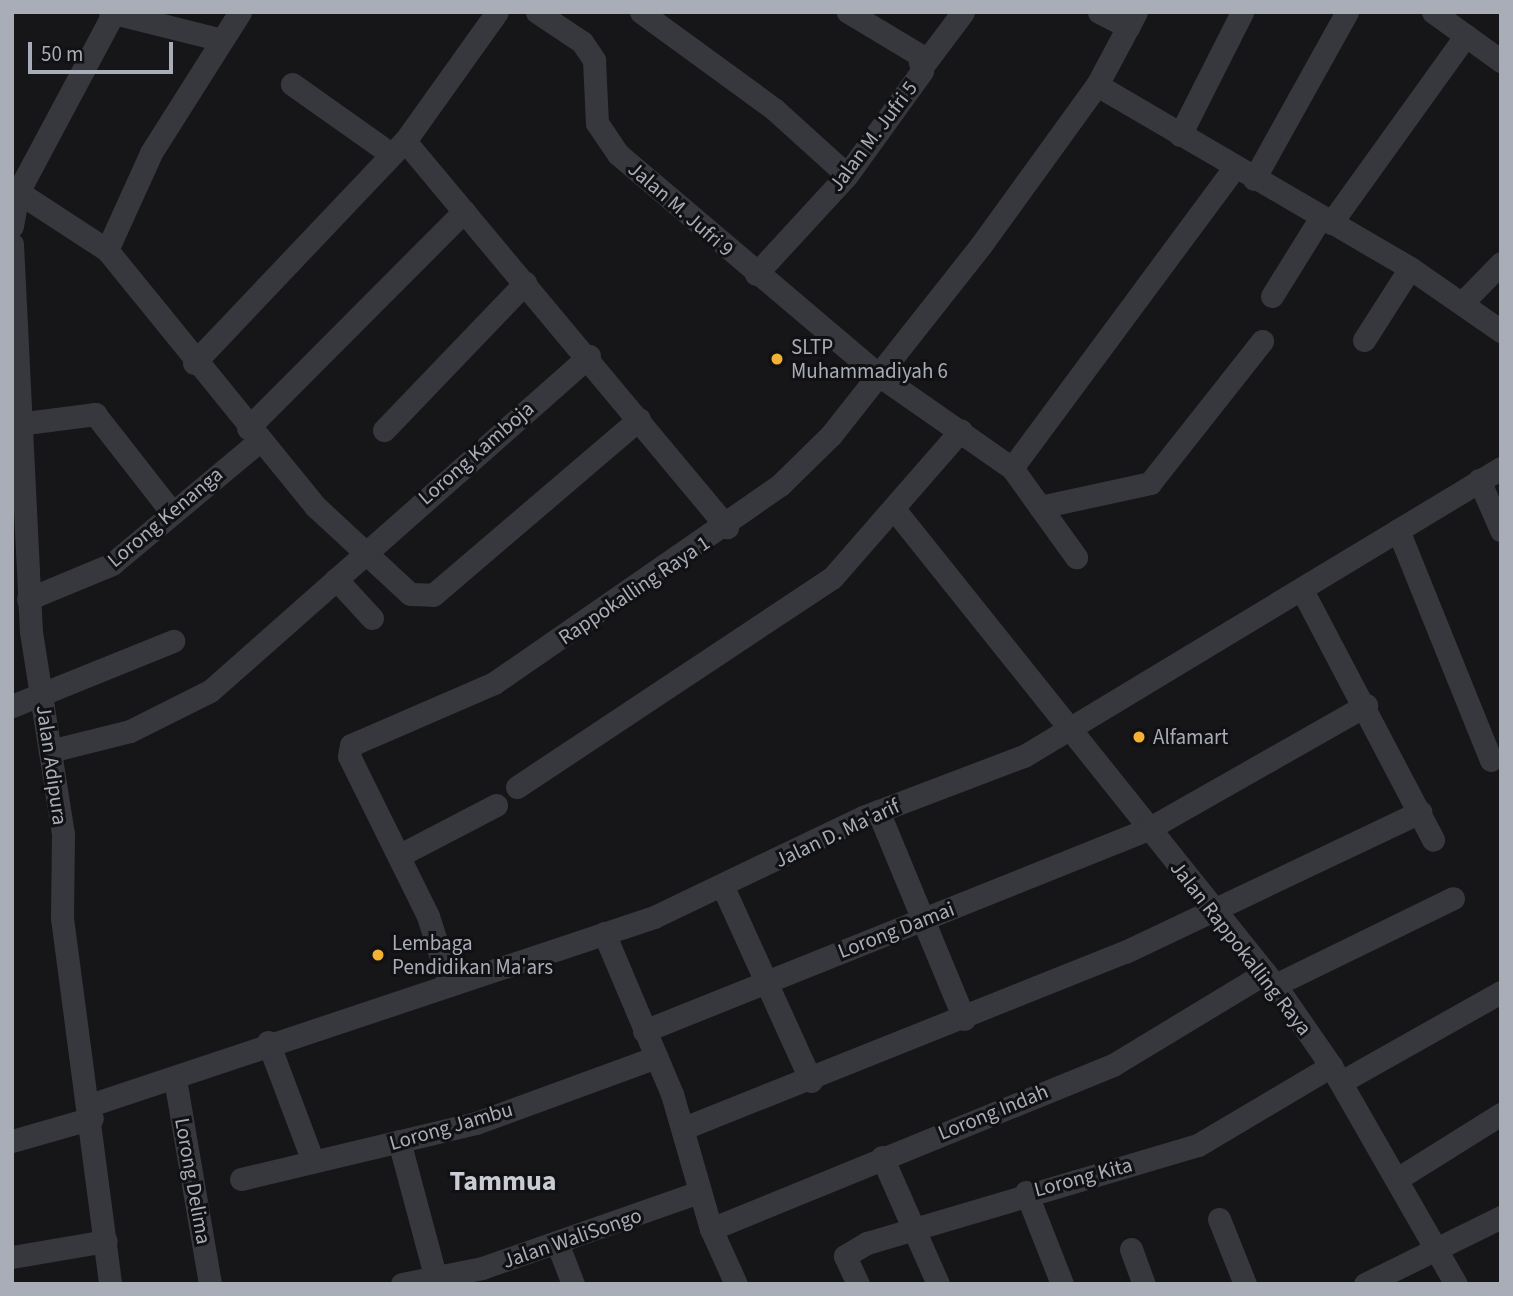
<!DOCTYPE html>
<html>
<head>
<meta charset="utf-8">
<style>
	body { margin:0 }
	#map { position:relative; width:1513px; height:1296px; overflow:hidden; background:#161618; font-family:"Source Sans 3",sans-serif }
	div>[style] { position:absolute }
	.street>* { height:23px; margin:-11.5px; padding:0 11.5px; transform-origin:11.5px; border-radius:11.5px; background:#37383d }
	.dots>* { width:19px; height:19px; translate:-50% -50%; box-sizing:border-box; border:4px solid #111113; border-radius:50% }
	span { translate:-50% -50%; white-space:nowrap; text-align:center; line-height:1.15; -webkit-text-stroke:6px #111113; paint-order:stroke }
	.street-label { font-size:21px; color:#a8adb8 }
	.poi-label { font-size:21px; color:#a8adb8 }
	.left { translate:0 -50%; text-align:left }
	.district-label { font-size:28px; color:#c9ccd4; font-weight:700 }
	.frame { position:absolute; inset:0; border:14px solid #a8adb8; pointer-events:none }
	.scale { position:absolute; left:28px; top:42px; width:145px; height:32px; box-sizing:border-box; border:4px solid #a8adb8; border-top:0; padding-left:9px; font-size:21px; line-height:24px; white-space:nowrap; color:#a8adb8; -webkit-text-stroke:5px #111113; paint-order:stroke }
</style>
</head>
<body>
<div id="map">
	<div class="street">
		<div style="left:110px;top:12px;width:115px;rotate:14deg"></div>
		<div style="left:240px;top:12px;width:167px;rotate:122.3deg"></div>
		<div style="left:151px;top:153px;width:107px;rotate:114.4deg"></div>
		<div style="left:107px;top:250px;width:330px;rotate:50.9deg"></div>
		<div style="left:315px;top:506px;width:129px;rotate:42.8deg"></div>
		<div style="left:410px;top:594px;width:23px;rotate:2deg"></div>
		<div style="left:433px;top:595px;width:271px;rotate:-40.5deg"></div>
		<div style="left:537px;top:12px;width:54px;rotate:33.7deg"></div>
		<div style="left:582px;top:42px;width:22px;rotate:56deg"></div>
		<div style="left:594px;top:60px;width:63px;rotate:87.3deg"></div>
		<div style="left:597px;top:123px;width:37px;rotate:56deg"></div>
		<div style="left:618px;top:154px;width:343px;rotate:40.3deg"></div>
		<div style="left:880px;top:376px;width:161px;rotate:34.9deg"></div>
		<div style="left:1012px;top:468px;width:375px;rotate:-53.5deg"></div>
		<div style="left:641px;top:12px;width:165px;rotate:36.1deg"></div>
		<div style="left:774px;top:109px;width:98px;rotate:42.1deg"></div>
		<div style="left:1099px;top:12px;width:33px;rotate:27deg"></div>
		<div style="left:1433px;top:12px;width:84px;rotate:35.8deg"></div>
		<div style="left:924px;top:64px;width:65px;rotate:-53.1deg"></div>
		<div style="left:292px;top:84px;width:121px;rotate:35.3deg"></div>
		<div style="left:1097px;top:85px;width:363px;rotate:30.3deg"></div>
		<div style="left:1410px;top:268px;width:111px;rotate:34.7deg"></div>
		<div style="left:1180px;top:135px;width:138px;rotate:-63.2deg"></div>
		<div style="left:405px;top:141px;width:503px;rotate:50.17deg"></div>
		<div style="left:1254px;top:179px;width:191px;rotate:-60.9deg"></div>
		<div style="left:18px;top:192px;width:106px;rotate:33.1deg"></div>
		<div style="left:1331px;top:223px;width:231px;rotate:-54.3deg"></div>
		<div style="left:12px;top:226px;width:35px;rotate:-80deg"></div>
		<div style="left:18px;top:192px;width:202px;rotate:-61.9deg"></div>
		<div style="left:12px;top:244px;width:388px;rotate:87.2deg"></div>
		<div style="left:31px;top:632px;width:205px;rotate:81deg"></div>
		<div style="left:63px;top:834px;width:84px;rotate:90.7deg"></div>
		<div style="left:62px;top:918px;width:369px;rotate:82.5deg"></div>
		<div style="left:756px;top:274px;width:134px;rotate:-47.4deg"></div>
		<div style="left:847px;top:175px;width:128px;rotate:-54.2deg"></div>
		<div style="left:922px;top:71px;width:17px;rotate:-103deg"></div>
		<div style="left:918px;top:54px;width:82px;rotate:-149deg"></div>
		<div style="left:1272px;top:296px;width:93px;rotate:-58.2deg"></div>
		<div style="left:1462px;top:303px;width:56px;rotate:-45.7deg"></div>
		<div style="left:1364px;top:340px;width:85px;rotate:-57.4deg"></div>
		<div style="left:194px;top:363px;width:306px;rotate:-46.5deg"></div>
		<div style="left:405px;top:141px;width:158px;rotate:-54.5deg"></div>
		<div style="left:26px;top:423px;width:70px;rotate:-7.4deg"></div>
		<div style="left:95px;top:414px;width:122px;rotate:52deg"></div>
		<div style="left:248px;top:428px;width:306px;rotate:-45.1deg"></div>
		<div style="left:384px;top:430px;width:204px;rotate:-46.2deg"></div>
		<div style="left:1012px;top:468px;width:110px;rotate:54.3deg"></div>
		<div style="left:1479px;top:480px;width:55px;rotate:66.3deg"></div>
		<div style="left:1040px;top:507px;width:113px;rotate:-12.3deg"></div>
		<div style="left:1150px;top:483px;width:181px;rotate:-51.7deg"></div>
		<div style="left:894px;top:509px;width:610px;rotate:51.33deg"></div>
		<div style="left:1275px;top:985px;width:98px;rotate:55.3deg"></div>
		<div style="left:1331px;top:1066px;width:251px;rotate:60.2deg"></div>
		<div style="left:1398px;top:530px;width:248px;rotate:68deg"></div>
		<div style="left:336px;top:579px;width:53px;rotate:47.3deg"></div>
		<div style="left:1302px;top:590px;width:282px;rotate:62.3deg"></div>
		<div style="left:28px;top:599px;width:91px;rotate:-22.6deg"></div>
		<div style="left:112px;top:564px;width:190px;rotate:-39.9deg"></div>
		<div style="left:12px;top:706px;width:174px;rotate:-22deg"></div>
		<div style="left:50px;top:751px;width:82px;rotate:-14deg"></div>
		<div style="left:130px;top:731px;width:89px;rotate:-26.6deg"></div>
		<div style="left:210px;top:691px;width:506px;rotate:-41.47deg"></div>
		<div style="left:517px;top:787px;width:378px;rotate:-33.6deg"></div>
		<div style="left:832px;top:578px;width:196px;rotate:-48.9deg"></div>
		<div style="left:878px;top:811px;width:225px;rotate:67.5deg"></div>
		<div style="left:402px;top:854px;width:106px;rotate:-27.5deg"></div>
		<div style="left:723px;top:887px;width:213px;rotate:65.6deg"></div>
		<div style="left:604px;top:933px;width:175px;rotate:67.1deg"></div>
		<div style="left:672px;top:1094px;width:141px;rotate:73.9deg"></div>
		<div style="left:711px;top:1229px;width:60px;rotate:65.6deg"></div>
		<div style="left:450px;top:985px;width:72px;rotate:-107.7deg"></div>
		<div style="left:428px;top:916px;width:178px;rotate:-116.3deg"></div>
		<div style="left:349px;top:756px;width:11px;rotate:-80deg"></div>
		<div style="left:351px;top:745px;width:156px;rotate:-23.4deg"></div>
		<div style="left:494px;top:683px;width:348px;rotate:-34.7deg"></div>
		<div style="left:780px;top:485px;width:71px;rotate:-44.4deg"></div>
		<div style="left:831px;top:435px;width:242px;rotate:-51.7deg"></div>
		<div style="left:981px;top:245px;width:198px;rotate:-54.1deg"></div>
		<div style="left:1097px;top:85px;width:83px;rotate:-61.9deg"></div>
		<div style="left:1275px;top:985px;width:198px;rotate:-26deg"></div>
		<div style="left:644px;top:1031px;width:543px;rotate:-21.84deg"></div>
		<div style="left:1148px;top:829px;width:251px;rotate:-29.6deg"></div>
		<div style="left:268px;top:1042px;width:128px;rotate:69.4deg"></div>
		<div style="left:175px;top:1079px;width:208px;rotate:80.3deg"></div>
		<div style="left:1341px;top:1082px;width:184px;rotate:-29.4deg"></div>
		<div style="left:90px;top:1105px;width:595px;rotate:-18.43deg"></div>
		<div style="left:654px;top:917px;width:232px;rotate:-25.6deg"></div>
		<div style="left:863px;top:817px;width:172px;rotate:-20.8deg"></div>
		<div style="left:1024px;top:756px;width:557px;rotate:-31.12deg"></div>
		<div style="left:684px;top:1128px;width:475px;rotate:-21.8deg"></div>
		<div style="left:1125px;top:952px;width:327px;rotate:-25.4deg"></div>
		<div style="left:12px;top:1141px;width:83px;rotate:-16deg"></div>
		<div style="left:399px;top:1141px;width:143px;rotate:75deg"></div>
		<div style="left:882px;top:1157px;width:139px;rotate:66.2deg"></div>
		<div style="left:241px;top:1179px;width:242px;rotate:-13.4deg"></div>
		<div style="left:476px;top:1123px;width:192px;rotate:-20.1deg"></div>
		<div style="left:1397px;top:1179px;width:123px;rotate:-32deg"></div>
		<div style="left:1026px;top:1192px;width:99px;rotate:68.6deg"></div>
		<div style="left:1219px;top:1219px;width:70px;rotate:68.2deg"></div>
		<div style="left:711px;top:1229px;width:434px;rotate:-22.2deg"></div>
		<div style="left:1113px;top:1065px;width:178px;rotate:-31.2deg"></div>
		<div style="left:558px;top:1245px;width:42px;rotate:69deg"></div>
		<div style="left:1131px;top:1249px;width:37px;rotate:70deg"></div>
		<div style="left:12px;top:1257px;width:95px;rotate:-9.7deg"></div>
		<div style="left:402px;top:1284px;width:82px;rotate:-11.3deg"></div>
		<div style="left:482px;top:1268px;width:230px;rotate:-19.3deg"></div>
		<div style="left:858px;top:1284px;width:31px;rotate:-115deg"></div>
		<div style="left:845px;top:1256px;width:26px;rotate:-31deg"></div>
		<div style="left:867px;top:1243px;width:345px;rotate:-16.5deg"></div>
		<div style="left:1198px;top:1145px;width:155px;rotate:-30.7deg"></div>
		<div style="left:1365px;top:1284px;width:152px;rotate:-26.2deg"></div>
	</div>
	<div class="dots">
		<div style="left:777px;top:359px;background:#f2b134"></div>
		<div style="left:1139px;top:737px;background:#f2b134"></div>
		<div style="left:378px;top:955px;background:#f2b134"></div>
	</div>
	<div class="street-label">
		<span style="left:873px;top:136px;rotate:-53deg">Jalan M. Jufri 5</span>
		<span style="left:681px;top:209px;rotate:41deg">Jalan M. Jufri 9</span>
		<span style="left:476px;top:453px;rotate:-41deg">Lorong Kamboja</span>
		<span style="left:165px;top:517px;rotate:-40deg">Lorong Kenanga</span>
		<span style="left:634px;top:590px;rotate:-34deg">Rappokalling Raya 1</span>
		<span style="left:52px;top:765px;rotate:82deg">Jalan Adipura</span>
		<span style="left:837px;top:833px;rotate:-25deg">Jalan D. Ma'arif</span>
		<span style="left:896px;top:930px;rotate:-21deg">Lorong Damai</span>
		<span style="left:1241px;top:948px;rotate:52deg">Jalan Rappokalling Raya</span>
		<span style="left:993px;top:1112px;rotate:-22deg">Lorong Indah</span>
		<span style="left:451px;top:1126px;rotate:-16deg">Lorong Jambu</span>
		<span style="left:1083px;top:1177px;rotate:-15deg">Lorong Kita</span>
		<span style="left:193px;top:1181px;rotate:80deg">Lorong Delima</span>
		<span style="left:572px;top:1238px;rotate:-19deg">Jalan WaliSongo</span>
	</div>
	<div class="poi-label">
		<span class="left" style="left:791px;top:359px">SLTP<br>Muhammadiyah 6</span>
		<span class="left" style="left:1153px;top:737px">Alfamart</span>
		<span class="left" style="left:392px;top:955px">Lembaga<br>Pendidikan Ma'ars</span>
	</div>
	<div class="district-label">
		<span style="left:503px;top:1181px">Tammua</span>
	</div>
	<div class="frame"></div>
	<div class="scale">50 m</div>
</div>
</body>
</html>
